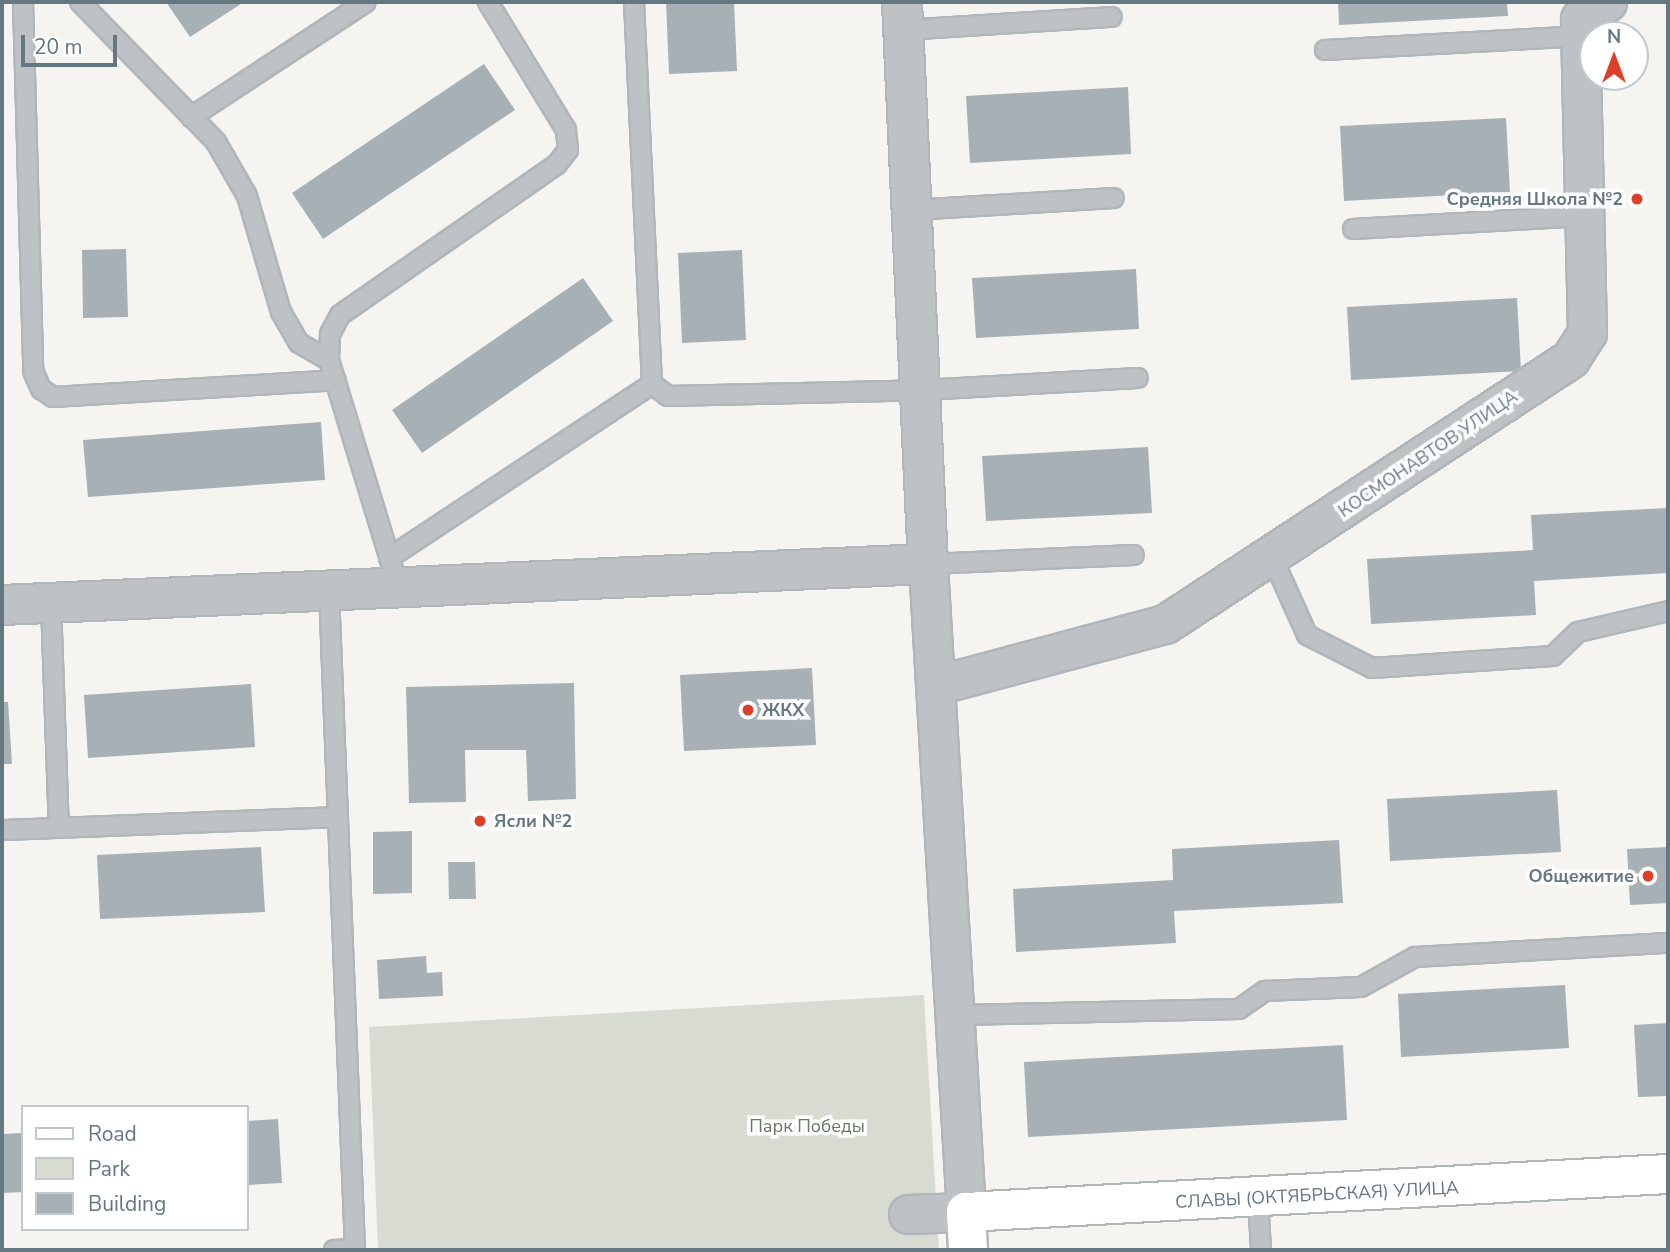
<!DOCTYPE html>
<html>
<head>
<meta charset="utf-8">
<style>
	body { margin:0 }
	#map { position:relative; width:1670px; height:1252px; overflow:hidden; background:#f5f4f1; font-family:"Nunito Sans",sans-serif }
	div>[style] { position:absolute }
	.green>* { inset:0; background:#d7dbd2 }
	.building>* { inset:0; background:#a7b0b4 }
	.roads { filter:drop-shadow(2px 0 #b0b6ba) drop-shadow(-2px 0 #b0b6ba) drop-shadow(0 2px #b0b6ba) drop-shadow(0 -2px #b0b6ba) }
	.service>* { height:18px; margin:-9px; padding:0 9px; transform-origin:9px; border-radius:9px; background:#bec2c5 }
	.minor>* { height:37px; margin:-18.5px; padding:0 18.5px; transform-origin:18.5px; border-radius:18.5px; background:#bec2c5 }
	.tertiary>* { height:38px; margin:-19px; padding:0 19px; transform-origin:19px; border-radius:19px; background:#bec2c5 }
	.secondary>* { height:38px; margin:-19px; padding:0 19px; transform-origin:19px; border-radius:19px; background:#fff }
	.dots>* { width:19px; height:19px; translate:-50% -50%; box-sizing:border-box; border:4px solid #fff; border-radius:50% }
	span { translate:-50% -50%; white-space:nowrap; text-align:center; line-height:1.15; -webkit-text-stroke:7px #fff; paint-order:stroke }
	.poi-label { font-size:18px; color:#657781; font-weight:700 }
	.right { translate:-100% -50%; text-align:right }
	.left { translate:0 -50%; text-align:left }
	.street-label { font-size:18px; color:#657781 }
	.park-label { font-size:18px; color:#6a7863 }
	.frame { position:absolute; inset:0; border:4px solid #657781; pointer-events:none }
	.legend { position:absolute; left:21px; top:1105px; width:228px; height:126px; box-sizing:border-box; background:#fff; border:2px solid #c1c9cd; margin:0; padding:9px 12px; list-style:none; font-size:21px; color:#657781 }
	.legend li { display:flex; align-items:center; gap:14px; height:35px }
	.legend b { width:35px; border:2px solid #c1c9cd }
	.north { position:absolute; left:1579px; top:21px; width:70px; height:70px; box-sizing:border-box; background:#fff; border:2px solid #c1c9cd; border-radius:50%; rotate:0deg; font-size:19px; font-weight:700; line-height:28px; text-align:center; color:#657781 }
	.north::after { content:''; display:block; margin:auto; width:24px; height:32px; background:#dd3f29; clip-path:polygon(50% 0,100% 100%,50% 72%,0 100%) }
	.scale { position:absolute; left:21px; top:35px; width:96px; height:32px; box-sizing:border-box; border:4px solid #657781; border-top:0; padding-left:9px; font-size:21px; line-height:24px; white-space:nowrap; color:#657781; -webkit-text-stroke:5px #fff; paint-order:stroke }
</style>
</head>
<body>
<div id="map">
	<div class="green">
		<div style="clip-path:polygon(924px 995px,939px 1250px,378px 1250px,369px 1027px)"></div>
	</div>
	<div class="building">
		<div style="clip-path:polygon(166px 2px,244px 2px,190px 37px)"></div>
		<div style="clip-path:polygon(666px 2px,734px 2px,737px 71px,669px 74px)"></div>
		<div style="clip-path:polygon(1338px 2px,1507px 2px,1508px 16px,1339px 25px)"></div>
		<div style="clip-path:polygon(484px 64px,515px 110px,323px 239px,292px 193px)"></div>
		<div style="clip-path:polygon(1128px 87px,1131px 154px,970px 163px,966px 96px)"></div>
		<div style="clip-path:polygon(1506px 118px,1510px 192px,1344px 201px,1340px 126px)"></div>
		<div style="clip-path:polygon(126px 249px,128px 317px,83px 318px,82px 250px)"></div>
		<div style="clip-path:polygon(742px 250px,746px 340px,682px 343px,678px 253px)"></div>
		<div style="clip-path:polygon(1136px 269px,1139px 329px,976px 338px,972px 278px)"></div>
		<div style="clip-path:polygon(583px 278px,613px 321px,422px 453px,392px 410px)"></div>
		<div style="clip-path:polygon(1517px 298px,1521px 371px,1351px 380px,1347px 307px)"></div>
		<div style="clip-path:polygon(321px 422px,325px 480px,88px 497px,83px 440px)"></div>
		<div style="clip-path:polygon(1148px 447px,1152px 513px,986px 521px,982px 456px)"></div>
		<div style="clip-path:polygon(1668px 508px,1668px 573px,1534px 581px,1536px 615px,1371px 624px,1367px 559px,1533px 550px,1531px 515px)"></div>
		<div style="clip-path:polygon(812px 668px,816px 745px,684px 751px,680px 675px)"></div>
		<div style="clip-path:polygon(574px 683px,576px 799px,528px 801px,526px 750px,465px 750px,466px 802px,409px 803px,406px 687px)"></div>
		<div style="clip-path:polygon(251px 684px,255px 747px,88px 758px,84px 695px)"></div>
		<div style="clip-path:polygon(2px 702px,8px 702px,12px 764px,2px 764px)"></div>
		<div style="clip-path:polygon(1557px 790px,1561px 852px,1390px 861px,1387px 799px)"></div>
		<div style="clip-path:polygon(412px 831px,412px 893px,373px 894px,373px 832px)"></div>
		<div style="clip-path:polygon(1339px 840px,1343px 903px,1174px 911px,1176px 943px,1016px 952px,1013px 889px,1173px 880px,1172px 849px)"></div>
		<div style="clip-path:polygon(261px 847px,265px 912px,100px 919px,97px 855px)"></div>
		<div style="clip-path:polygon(1668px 847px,1668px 903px,1630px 905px,1627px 849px)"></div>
		<div style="clip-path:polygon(448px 862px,475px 862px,476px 899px,449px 899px)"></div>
		<div style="clip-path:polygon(426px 956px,427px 973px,442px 972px,443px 996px,379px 999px,377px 960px)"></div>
		<div style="clip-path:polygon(1565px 985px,1569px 1048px,1401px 1057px,1398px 994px)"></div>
		<div style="clip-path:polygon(1668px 1023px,1668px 1096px,1638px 1097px,1634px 1025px)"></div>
		<div style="clip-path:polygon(1343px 1045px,1347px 1120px,1028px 1137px,1024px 1062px)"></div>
		<div style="clip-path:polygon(278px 1119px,282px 1183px,247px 1185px,247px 1121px)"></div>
		<div style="clip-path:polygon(23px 1133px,23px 1192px,2px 1193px,2px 1134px)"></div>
	</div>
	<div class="roads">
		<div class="service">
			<div style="left:23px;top:2px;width:369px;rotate:88.4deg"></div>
			<div style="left:33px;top:371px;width:20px;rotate:66deg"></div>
			<div style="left:41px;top:389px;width:14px;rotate:34deg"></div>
			<div style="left:53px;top:397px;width:283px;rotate:-3.4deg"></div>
			<div style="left:80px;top:2px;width:195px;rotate:45.8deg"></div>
			<div style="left:216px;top:142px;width:62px;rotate:60.1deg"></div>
			<div style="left:247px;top:196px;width:121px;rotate:73.7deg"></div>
			<div style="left:281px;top:312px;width:36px;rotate:60deg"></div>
			<div style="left:299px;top:343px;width:34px;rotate:30deg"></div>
			<div style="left:634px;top:2px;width:382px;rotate:87.3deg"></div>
			<div style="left:652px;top:384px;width:20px;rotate:37deg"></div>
			<div style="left:668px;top:396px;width:255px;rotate:-1.3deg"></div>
			<div style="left:923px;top:390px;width:215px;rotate:-3.2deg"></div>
			<div style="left:904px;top:30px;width:208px;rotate:-3.6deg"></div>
			<div style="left:1325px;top:50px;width:255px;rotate:-3.1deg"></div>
			<div style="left:191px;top:117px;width:209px;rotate:-33.3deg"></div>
			<div style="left:912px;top:210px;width:202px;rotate:-3.4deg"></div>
			<div style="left:1353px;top:229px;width:232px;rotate:-3.2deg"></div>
			<div style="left:1272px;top:557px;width:85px;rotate:65.8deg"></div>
			<div style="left:1307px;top:635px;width:73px;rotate:26.9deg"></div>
			<div style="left:1372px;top:668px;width:181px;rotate:-3.8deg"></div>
			<div style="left:1553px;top:656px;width:35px;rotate:-44deg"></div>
			<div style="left:1578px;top:632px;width:92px;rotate:-13.1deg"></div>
			<div style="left:389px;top:558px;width:315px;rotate:-33.5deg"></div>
			<div style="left:928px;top:564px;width:206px;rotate:-2.5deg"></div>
			<div style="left:399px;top:589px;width:239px;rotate:-107deg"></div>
			<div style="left:329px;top:360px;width:26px;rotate:-88deg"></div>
			<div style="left:330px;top:334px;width:21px;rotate:-62deg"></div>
			<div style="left:340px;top:315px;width:264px;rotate:-34.8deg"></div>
			<div style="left:557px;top:164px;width:18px;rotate:-52deg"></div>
			<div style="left:568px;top:150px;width:20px;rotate:-96deg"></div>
			<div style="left:566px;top:130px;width:150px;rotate:-121.4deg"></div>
			<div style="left:329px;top:591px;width:660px;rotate:87.74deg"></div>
			<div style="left:51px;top:603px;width:225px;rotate:88deg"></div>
			<div style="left:2px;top:830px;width:336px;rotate:-2.2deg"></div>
			<div style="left:958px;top:1015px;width:281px;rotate:-1.2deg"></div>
			<div style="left:1239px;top:1009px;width:32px;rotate:-35deg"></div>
			<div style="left:1265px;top:991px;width:96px;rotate:-2.4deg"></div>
			<div style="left:1361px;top:987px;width:62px;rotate:-29.1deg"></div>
			<div style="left:1415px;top:957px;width:253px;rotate:-3.2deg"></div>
			<div style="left:1258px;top:1199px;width:51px;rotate:86.6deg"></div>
			<div style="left:334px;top:1250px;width:21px;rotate:-3deg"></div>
		</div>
		<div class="minor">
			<div style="left:937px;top:685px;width:236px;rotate:-15deg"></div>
			<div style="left:1165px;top:624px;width:484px;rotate:-33.2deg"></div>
			<div style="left:1570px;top:359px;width:31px;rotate:-57deg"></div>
			<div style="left:1587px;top:333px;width:314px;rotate:-91.3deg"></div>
			<div style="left:1580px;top:19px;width:32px;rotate:-32deg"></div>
			<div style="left:908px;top:1214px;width:58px;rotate:-2deg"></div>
			<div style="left:966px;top:1212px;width:649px;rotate:-93.36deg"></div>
		</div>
		<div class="tertiary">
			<div style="left:2px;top:605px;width:927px;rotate:-2.54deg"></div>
			<div style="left:928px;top:564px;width:563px;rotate:-92.65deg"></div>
		</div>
		<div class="secondary">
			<div style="left:968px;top:1250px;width:38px;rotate:-93deg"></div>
			<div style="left:966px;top:1212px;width:703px;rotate:-3.1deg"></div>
		</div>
	</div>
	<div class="dots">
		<div style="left:1637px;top:199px;background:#dd3f29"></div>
		<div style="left:748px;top:710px;background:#dd3f29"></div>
		<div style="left:480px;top:821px;background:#dd3f29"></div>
		<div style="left:1648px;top:876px;background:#dd3f29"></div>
	</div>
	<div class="poi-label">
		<span class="right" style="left:1623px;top:199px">Средняя Школа №2</span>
		<span class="left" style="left:762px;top:710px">ЖКХ</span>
		<span class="left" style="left:494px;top:821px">Ясли №2</span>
		<span class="right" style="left:1634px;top:876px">Общежитие</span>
	</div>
	<div class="street-label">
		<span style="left:1428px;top:454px;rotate:-34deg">КОСМОНАВТОВ УЛИЦА</span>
		<span style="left:1317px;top:1195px;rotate:-3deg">СЛАВЫ (ОКТЯБРЬСКАЯ) УЛИЦА</span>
	</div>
	<div class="park-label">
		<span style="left:807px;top:1126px">Парк Победы</span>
	</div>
	<div class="frame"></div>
	<ul class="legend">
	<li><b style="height:9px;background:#fff"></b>Road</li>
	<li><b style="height:19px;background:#d7dbd2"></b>Park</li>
	<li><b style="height:19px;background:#a7b0b4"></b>Building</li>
	</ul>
	<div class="north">N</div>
	<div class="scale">20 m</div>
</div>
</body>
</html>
